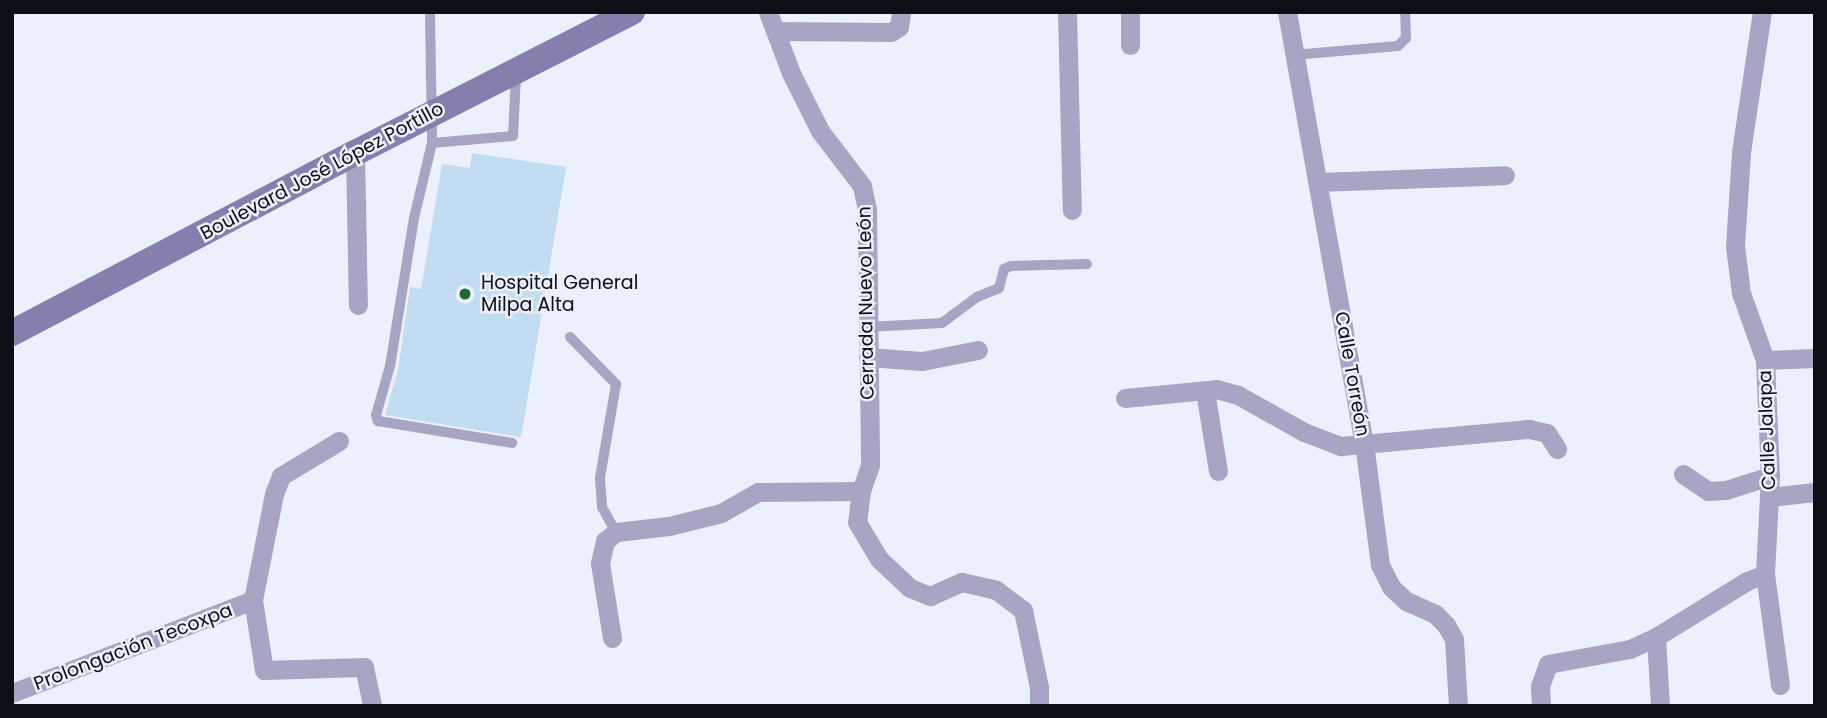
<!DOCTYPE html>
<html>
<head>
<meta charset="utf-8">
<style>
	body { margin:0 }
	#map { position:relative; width:1827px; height:718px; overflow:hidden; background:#ebf0fc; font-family:Poppins,sans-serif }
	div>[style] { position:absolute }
	.building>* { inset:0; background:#c2dcf2 }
	.lane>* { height:10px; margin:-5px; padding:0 5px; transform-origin:5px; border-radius:5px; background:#a8a4c4 }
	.street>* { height:19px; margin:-9.5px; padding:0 9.5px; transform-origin:9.5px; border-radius:9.5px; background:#a8a4c4 }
	.secondary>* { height:26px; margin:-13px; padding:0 13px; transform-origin:13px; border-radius:13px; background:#867fad }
	.dots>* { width:19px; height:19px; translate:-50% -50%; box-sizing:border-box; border:4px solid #ebf0fc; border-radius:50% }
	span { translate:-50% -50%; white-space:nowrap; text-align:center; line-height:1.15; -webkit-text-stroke:5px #ebf0fc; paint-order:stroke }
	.street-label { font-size:19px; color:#0c0f15 }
	.poi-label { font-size:19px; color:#0c0f15 }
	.left { translate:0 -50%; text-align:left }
	.frame { position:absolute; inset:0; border:14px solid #0c0f15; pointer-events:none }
</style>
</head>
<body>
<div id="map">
	<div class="building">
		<div style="clip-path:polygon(472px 153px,566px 167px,521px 437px,385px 415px,398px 370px,410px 287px,421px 289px,442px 164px,470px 168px)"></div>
	</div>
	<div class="lane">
		<div style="left:430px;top:12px;width:131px;rotate:89.1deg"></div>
		<div style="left:432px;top:143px;width:81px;rotate:-4.9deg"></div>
		<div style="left:513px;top:136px;width:60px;rotate:-87.1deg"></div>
		<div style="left:1293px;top:55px;width:105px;rotate:-4.9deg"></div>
		<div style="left:1398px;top:46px;width:11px;rotate:-45deg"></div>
		<div style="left:1406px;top:38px;width:26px;rotate:-92deg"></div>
		<div style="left:432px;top:143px;width:77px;rotate:103.5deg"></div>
		<div style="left:414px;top:218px;width:150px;rotate:99.2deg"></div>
		<div style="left:390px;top:366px;width:51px;rotate:105.9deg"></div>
		<div style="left:376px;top:415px;width:6px;rotate:72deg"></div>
		<div style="left:378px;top:421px;width:136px;rotate:9.3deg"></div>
		<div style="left:868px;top:327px;width:74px;rotate:-3.1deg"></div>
		<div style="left:942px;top:323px;width:44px;rotate:-36.6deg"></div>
		<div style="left:977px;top:297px;width:24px;rotate:-22deg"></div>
		<div style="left:999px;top:288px;width:20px;rotate:-75deg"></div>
		<div style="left:1004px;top:269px;width:8px;rotate:-23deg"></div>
		<div style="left:1011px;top:266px;width:76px;rotate:-1.5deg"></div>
		<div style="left:570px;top:337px;width:66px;rotate:45.6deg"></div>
		<div style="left:616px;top:384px;width:95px;rotate:99.7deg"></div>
		<div style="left:600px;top:478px;width:29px;rotate:86deg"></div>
		<div style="left:602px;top:507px;width:29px;rotate:61deg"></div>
	</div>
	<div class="street">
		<div style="left:768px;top:12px;width:65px;rotate:69.3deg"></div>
		<div style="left:791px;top:73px;width:65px;rotate:63.4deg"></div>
		<div style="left:820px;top:131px;width:69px;rotate:52.6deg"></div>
		<div style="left:862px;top:186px;width:25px;rotate:78deg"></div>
		<div style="left:867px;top:210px;width:255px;rotate:89.3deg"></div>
		<div style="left:870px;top:465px;width:28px;rotate:109deg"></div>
		<div style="left:1067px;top:12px;width:198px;rotate:88.6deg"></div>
		<div style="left:1287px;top:12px;width:438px;rotate:79.9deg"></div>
		<div style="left:1364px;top:443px;width:123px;rotate:82.5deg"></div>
		<div style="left:1380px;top:565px;width:25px;rotate:63deg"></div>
		<div style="left:1391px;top:587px;width:21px;rotate:43deg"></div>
		<div style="left:1406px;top:601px;width:32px;rotate:24deg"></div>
		<div style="left:1435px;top:614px;width:16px;rotate:45deg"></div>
		<div style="left:1446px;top:625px;width:16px;rotate:60deg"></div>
		<div style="left:1454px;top:639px;width:67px;rotate:86.6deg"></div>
		<div style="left:777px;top:31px;width:114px;rotate:0.5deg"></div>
		<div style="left:891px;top:32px;width:9px;rotate:-32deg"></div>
		<div style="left:899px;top:27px;width:15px;rotate:-82deg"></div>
		<div style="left:1130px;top:45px;width:33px;rotate:-90deg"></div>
		<div style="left:355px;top:153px;width:152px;rotate:88.9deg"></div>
		<div style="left:1318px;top:182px;width:187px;rotate:-2.1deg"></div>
		<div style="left:868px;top:357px;width:54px;rotate:4.2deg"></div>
		<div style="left:922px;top:361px;width:57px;rotate:-11.1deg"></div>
		<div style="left:1765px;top:360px;width:50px;rotate:-2.3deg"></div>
		<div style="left:1205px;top:391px;width:81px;rotate:80.8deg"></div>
		<div style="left:1125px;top:398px;width:91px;rotate:-5.6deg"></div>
		<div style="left:1216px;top:389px;width:23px;rotate:15deg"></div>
		<div style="left:1238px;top:395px;width:76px;rotate:29.3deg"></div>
		<div style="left:1304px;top:432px;width:40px;rotate:21deg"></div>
		<div style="left:1341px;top:446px;width:189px;rotate:-5.2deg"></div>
		<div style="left:1529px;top:429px;width:18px;rotate:13deg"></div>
		<div style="left:1547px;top:433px;width:19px;rotate:58deg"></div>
		<div style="left:339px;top:441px;width:68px;rotate:148.9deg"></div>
		<div style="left:281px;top:476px;width:19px;rotate:111deg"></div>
		<div style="left:274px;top:494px;width:108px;rotate:101.2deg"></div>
		<div style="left:253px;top:600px;width:71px;rotate:81.1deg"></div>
		<div style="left:264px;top:670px;width:100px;rotate:-1.7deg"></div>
		<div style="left:364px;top:667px;width:40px;rotate:78deg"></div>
		<div style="left:1683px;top:474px;width:30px;rotate:34deg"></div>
		<div style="left:1708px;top:491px;width:18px;rotate:-3deg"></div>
		<div style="left:1726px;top:490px;width:46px;rotate:-17.7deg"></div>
		<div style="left:1770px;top:497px;width:45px;rotate:-6.3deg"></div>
		<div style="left:1765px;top:574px;width:112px;rotate:82.3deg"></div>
		<div style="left:1656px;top:637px;width:69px;rotate:86.7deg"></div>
		<div style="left:612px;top:638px;width:76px;rotate:-99.1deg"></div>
		<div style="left:600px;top:563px;width:23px;rotate:-77deg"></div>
		<div style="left:605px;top:541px;width:14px;rotate:-39deg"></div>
		<div style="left:616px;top:532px;width:53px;rotate:-6.5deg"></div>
		<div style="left:669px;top:526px;width:54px;rotate:-14deg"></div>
		<div style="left:721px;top:513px;width:43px;rotate:-29.6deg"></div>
		<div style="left:758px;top:492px;width:103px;rotate:-0.6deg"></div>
		<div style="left:861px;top:491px;width:31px;rotate:97deg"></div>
		<div style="left:857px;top:522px;width:43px;rotate:59.3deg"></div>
		<div style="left:879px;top:559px;width:42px;rotate:43.1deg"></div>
		<div style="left:910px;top:588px;width:22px;rotate:22deg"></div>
		<div style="left:930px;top:596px;width:35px;rotate:-24deg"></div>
		<div style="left:962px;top:582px;width:35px;rotate:13deg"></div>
		<div style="left:996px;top:590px;width:34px;rotate:37deg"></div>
		<div style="left:1023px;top:610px;width:79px;rotate:78.3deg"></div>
		<div style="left:1039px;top:687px;width:19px;rotate:90deg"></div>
		<div style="left:12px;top:693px;width:258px;rotate:-21.1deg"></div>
		<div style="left:1541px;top:706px;width:20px;rotate:-93deg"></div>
		<div style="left:1540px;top:686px;width:23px;rotate:-70deg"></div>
		<div style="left:1548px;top:664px;width:83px;rotate:-10.4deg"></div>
		<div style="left:1630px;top:649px;width:29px;rotate:-25deg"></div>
		<div style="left:1656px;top:637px;width:107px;rotate:-31.6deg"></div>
		<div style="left:1747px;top:581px;width:19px;rotate:-21deg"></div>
		<div style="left:1765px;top:574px;width:98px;rotate:-87.1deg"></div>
		<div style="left:1770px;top:476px;width:116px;rotate:-92.5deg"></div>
		<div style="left:1765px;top:360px;width:71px;rotate:-109.7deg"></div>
		<div style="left:1741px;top:293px;width:47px;rotate:-97.3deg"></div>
		<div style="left:1735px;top:246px;width:94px;rotate:-86.3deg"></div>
		<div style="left:1741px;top:152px;width:142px;rotate:-81.5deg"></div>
	</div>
	<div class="secondary">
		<div style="left:12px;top:333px;width:387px;rotate:-27.7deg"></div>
		<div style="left:355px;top:153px;width:311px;rotate:-27deg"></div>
	</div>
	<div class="dots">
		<div style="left:465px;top:294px;background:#206835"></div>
	</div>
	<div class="street-label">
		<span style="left:322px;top:171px;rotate:-28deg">Boulevard José López Portillo</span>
		<span style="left:866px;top:303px;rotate:-91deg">Cerrada Nuevo León</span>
		<span style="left:1352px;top:374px;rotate:80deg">Calle Torreón</span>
		<span style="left:1767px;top:430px;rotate:-92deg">Calle Jalapa</span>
		<span style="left:133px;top:647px;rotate:-21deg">Prolongación Tecoxpa</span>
	</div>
	<div class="poi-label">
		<span class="left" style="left:481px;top:294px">Hospital General<br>Milpa Alta</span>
	</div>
	<div class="frame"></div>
</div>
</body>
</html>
